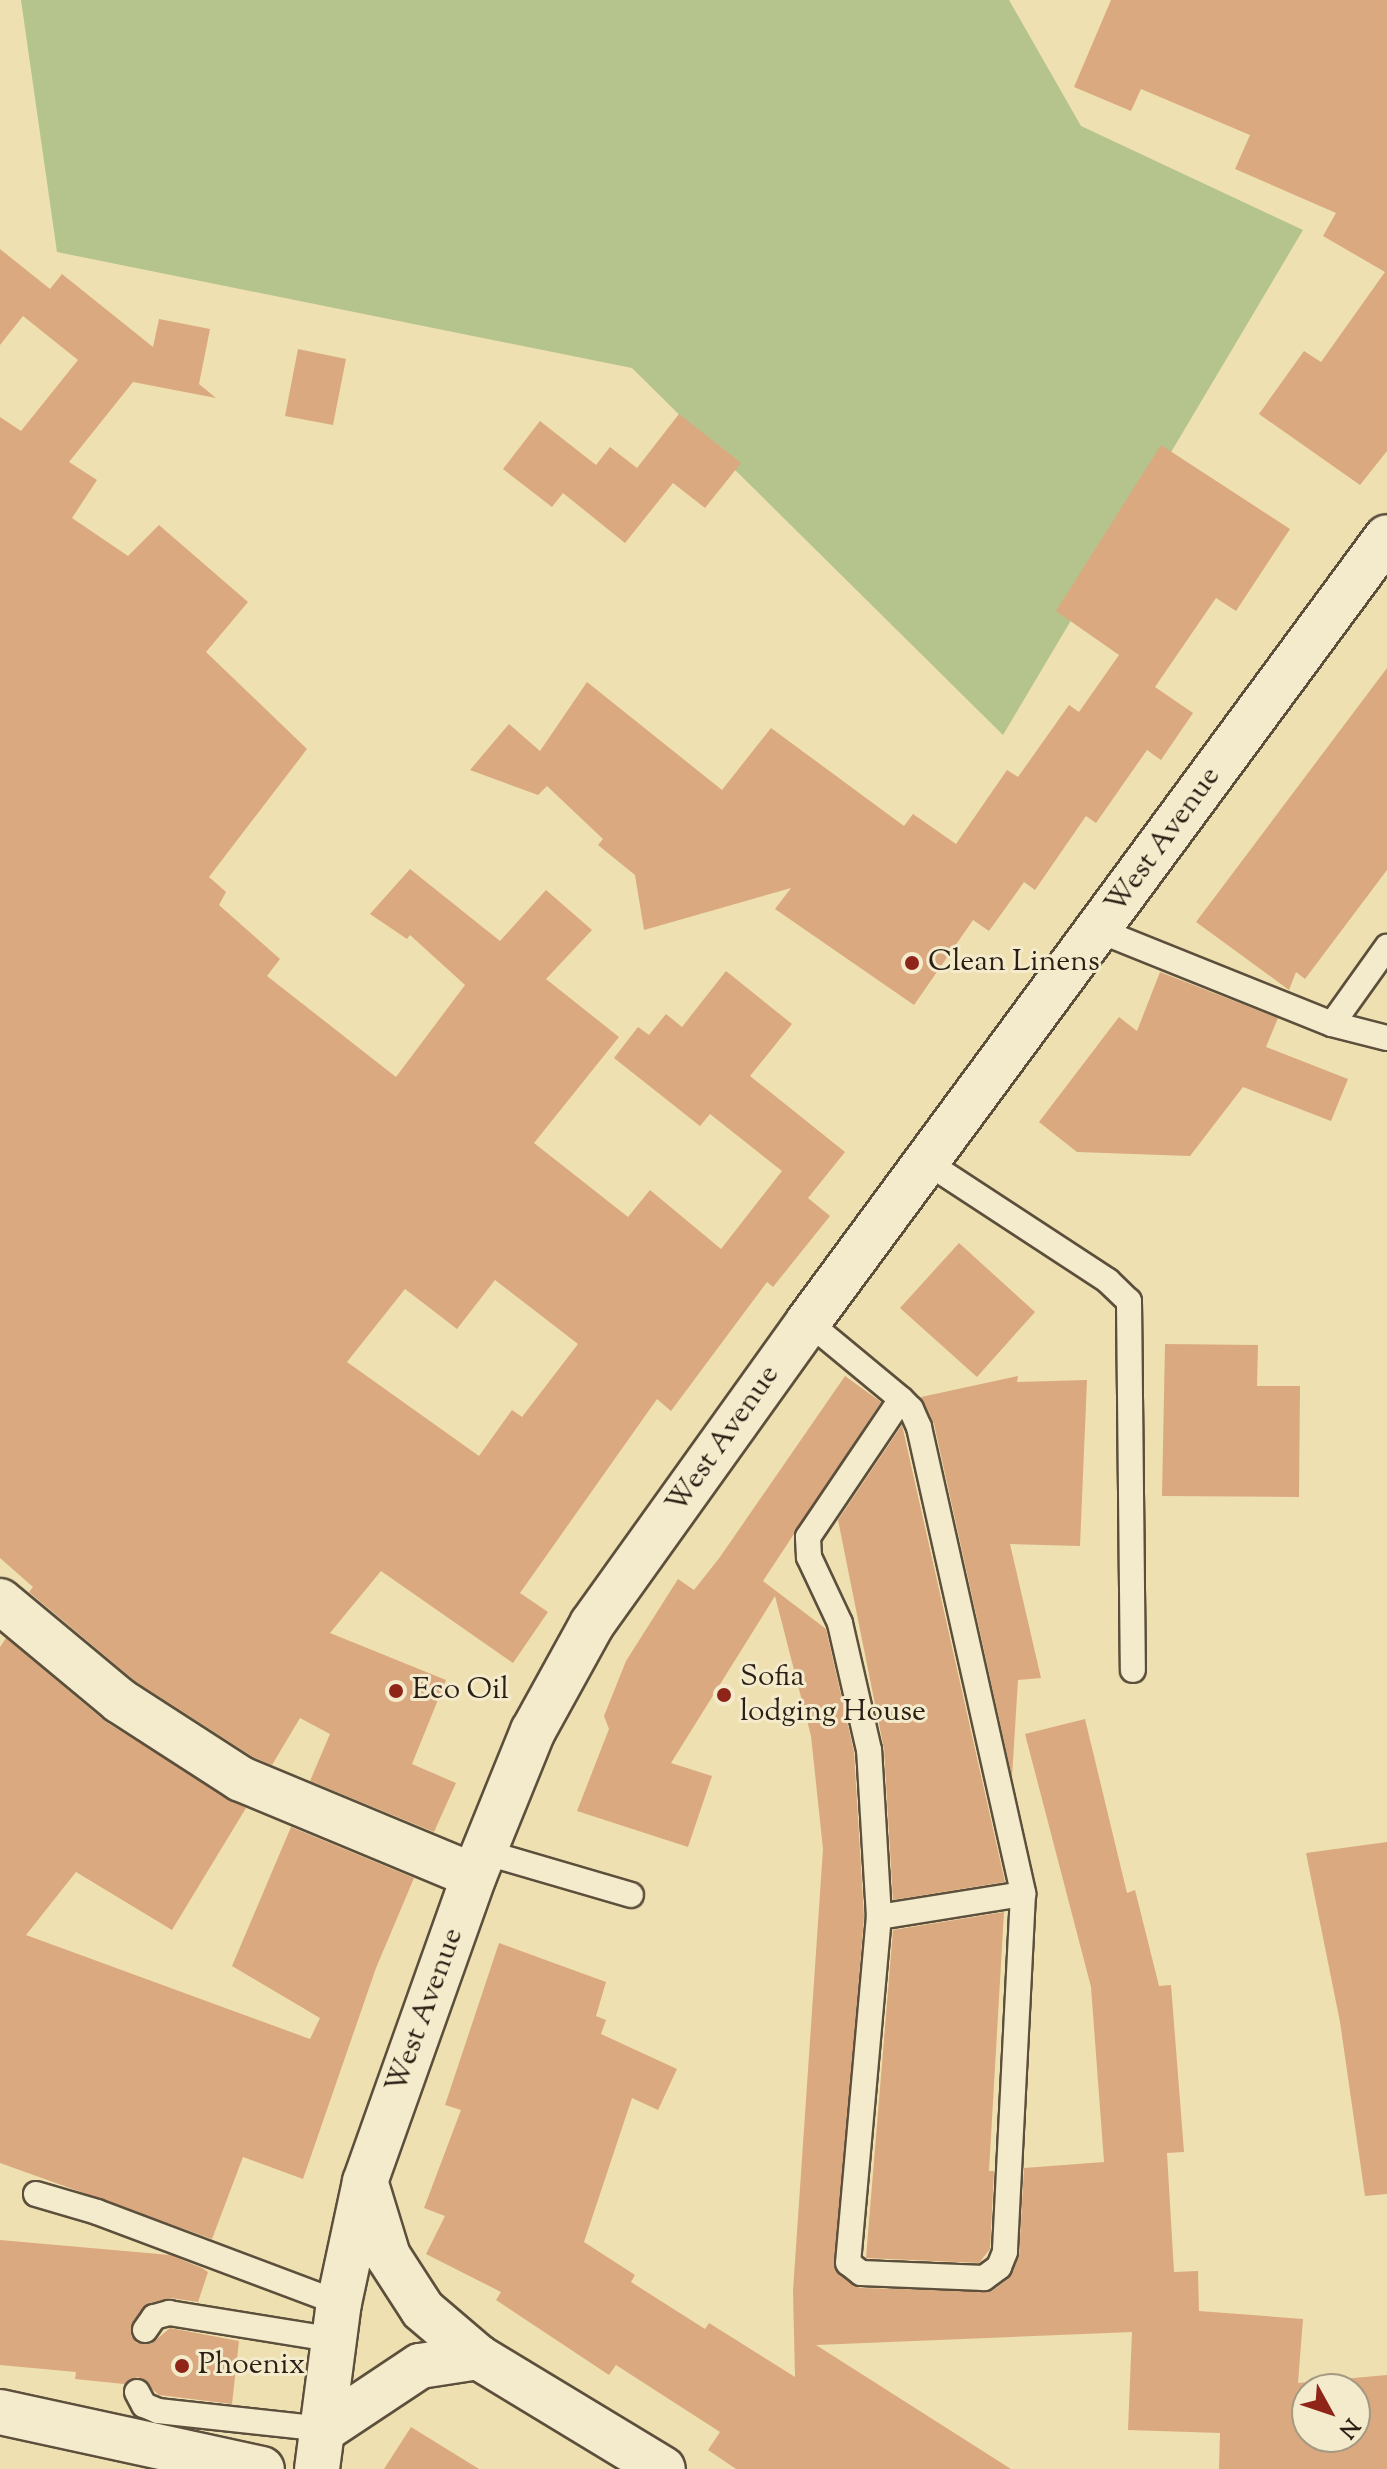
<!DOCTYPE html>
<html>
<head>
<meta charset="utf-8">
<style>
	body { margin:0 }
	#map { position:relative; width:1387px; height:2469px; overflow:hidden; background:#eee0b0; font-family:"Sorts Mill Goudy",serif }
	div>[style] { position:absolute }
	.green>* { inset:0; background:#b5c38d }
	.building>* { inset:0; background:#dba980 }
	.roads { filter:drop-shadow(2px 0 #5c4f3c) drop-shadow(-2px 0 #5c4f3c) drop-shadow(0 2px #5c4f3c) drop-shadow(0 -2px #5c4f3c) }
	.lane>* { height:24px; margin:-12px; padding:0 12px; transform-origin:12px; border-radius:12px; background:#f4ebcc }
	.street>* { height:44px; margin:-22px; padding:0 22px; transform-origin:22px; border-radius:22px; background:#f4ebcc }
	.secondary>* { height:44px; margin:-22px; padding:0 22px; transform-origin:22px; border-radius:22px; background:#f4ebcc }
	.dots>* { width:22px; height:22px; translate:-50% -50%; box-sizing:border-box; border:4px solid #f4ebcc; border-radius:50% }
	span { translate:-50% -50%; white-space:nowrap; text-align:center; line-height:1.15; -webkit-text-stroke:6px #f4ebcc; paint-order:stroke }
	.street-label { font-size:30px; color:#2b1f15 }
	.poi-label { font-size:30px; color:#2b1f15 }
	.left { translate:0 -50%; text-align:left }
	.north { position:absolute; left:1291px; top:2373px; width:80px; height:80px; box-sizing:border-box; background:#f4ebcc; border:2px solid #a49983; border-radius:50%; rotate:130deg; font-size:22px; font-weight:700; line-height:32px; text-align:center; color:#2b1f15 }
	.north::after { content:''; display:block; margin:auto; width:28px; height:36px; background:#8f2418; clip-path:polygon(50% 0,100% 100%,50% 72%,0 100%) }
</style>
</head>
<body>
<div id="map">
	<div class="green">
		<div style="clip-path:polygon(21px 0,1009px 0,1081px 126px,1303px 230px,1003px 735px,632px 368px,57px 252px)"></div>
	</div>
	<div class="building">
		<div style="clip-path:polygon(1111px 0,1387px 0,1387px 451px,1360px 485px,1259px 414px,1304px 351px,1321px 362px,1385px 272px,1323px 236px,1336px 213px,1235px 169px,1250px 135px,1141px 89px,1131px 111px,1074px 87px)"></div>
		<div style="clip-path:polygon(evenodd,0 249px,50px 289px,62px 274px,153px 347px,159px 319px,210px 329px,199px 384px,216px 398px,133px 382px,69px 462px,97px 480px,72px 518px,128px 556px,159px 525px,248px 602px,206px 652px,307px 749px,209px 877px,226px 892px,219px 905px,280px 959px,267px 976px,396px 1077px,465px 985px,410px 935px,407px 939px,370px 914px,410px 869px,500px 941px,546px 890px,592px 930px,546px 979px,619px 1037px,534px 1143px,628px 1217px,650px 1190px,721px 1249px,782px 1171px,710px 1114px,700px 1126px,614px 1058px,638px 1027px,649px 1035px,666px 1014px,682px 1027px,726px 971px,792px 1024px,750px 1076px,845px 1152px,808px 1198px,830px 1216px,773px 1287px,767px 1282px,671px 1411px,657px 1399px,520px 1593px,548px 1612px,513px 1663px,381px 1571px,330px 1633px,446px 1680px,412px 1764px,456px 1783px,434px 1832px,310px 1781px,330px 1734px,300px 1718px,272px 1765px,253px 1757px,135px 1681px,29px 1592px,33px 1587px,0 1558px,0 417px,21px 431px,78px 360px,23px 316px,0 345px,0 249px,495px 1280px,578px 1344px,522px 1417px,512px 1410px,479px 1456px,347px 1362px,405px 1289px,457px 1329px,495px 1280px)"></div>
		<div style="clip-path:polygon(298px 349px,346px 359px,333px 425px,285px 416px)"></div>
		<div style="clip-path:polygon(679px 414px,741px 463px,705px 508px,673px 483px,625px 543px,563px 493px,552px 507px,503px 469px,540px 421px,596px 465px,610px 447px,637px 468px)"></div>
		<div style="clip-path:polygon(1161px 445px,1290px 529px,1236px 611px,1216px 598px,1155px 687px,1193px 713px,1161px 760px,1147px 750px,1096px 823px,1086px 816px,1035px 890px,1024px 882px,989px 931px,973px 920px,914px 1005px,775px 909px,791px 888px,644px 930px,635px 875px,598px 845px,603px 839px,547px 786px,538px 795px,470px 770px,509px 724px,540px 751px,587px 682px,722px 790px,771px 728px,904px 826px,913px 814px,956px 844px,1007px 770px,1018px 777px,1069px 705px,1079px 712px,1119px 655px,1056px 611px)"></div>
		<div style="clip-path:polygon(1387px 668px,1387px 870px,1305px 979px,1296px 972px,1289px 990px,1196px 922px)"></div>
		<div style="clip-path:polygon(1160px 972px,1278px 1018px,1266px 1047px,1348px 1079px,1331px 1121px,1243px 1087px,1190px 1156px,1077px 1152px,1039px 1122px,1119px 1017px,1137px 1031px)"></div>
		<div style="clip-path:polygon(959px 1243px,1035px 1312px,977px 1377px,900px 1308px)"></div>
		<div style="clip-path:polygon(1165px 1344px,1258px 1345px,1257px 1386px,1300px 1386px,1299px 1497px,1162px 1496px)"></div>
		<div style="clip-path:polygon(evenodd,845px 1376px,881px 1402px,763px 1581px,826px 1629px,854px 1752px,864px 1917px,835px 2270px,860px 2288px,992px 2291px,1008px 2279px,1019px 2257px,1024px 2168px,1104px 2162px,1091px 1987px,1025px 1734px,1085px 1719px,1127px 1893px,1135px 1890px,1159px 1986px,1171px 1985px,1184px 2152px,1167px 2153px,1174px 2272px,1198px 2271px,1199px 2311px,1303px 2319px,1298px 2383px,1387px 2375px,1387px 2469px,1219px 2469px,1220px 2433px,1128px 2430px,1132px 2332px,816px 2345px,1011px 2469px,736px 2469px,708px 2450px,720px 2432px,616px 2365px,609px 2375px,496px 2300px,501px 2292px,426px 2254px,445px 2216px,424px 2208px,461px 2110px,445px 2105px,499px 1943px,606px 1982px,596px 2016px,606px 2020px,601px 2034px,677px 2069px,658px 2110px,632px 2098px,584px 2242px,635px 2275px,631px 2282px,705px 2329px,709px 2323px,795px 2377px,793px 2291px,823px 1849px,811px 1736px,775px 1596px,671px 1763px,712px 1776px,688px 1847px,577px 1811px,609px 1729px,604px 1716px,626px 1661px,678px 1579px,694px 1590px,720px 1557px,845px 1376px,1307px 2389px,1355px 2389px,1355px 2437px,1307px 2437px,1307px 2389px)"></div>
		<div style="clip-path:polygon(1018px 1376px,1017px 1382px,1087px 1380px,1080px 1546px,1010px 1544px,1041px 1678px,1018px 1680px,1012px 1777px,934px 1424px,921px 1397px)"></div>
		<div style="clip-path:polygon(902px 1425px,1005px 1882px,893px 1900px,884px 1749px,838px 1520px)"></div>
		<div style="clip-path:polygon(6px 1638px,106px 1722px,246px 1808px,172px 1930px,76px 1872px,26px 1935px,310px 2039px,320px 2018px,232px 1966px,291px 1827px,414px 1878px,376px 1968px,303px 2179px,243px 2157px,212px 2239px,0 2163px,0 1647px)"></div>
		<div style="clip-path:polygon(1387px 1842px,1387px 2194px,1365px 2196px,1340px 2022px,1306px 1853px)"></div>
		<div style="clip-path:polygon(1004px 1912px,989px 2171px,994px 2171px,990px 2249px,979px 2263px,866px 2258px,893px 1930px)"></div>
		<div style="clip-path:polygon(0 2240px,170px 2255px,202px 2268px,208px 2272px,198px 2302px,171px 2298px,149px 2303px,133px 2321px,131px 2336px,137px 2343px,151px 2344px,170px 2328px,239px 2341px,232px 2404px,159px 2395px,138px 2377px,124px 2384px,75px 2379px,76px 2372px,0 2365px)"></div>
		<div style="clip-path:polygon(411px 2427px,479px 2469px,384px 2469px)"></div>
	</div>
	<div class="roads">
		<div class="lane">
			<div style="left:1098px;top:930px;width:252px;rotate:21.9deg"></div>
			<div style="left:1332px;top:1024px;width:57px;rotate:14.3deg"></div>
			<div style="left:1332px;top:1024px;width:95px;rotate:-54.5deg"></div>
			<div style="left:928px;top:1163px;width:215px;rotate:33.2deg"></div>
			<div style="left:1108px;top:1281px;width:29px;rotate:44deg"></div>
			<div style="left:1129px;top:1301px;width:369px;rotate:89.4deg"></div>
			<div style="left:808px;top:1322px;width:121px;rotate:39.6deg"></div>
			<div style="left:901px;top:1399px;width:14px;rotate:45deg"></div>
			<div style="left:911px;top:1409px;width:20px;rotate:66deg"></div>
			<div style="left:919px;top:1427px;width:478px;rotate:77.4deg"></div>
			<div style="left:1023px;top:1894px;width:358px;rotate:92.9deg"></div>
			<div style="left:1005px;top:2252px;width:16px;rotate:112deg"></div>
			<div style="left:999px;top:2267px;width:19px;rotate:144deg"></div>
			<div style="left:984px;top:2278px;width:123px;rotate:-177.7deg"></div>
			<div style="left:861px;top:2273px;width:16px;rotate:-142deg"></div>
			<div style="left:848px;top:2263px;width:347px;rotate:-84.9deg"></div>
			<div style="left:879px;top:1917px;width:167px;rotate:-93.4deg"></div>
			<div style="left:869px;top:1750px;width:130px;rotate:-102.9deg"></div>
			<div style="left:840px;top:1623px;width:73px;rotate:-115.2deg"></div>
			<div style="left:809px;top:1557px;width:20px;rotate:-93deg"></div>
			<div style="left:808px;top:1537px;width:166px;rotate:-56deg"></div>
			<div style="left:484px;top:1852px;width:153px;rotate:16.3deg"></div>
			<div style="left:879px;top:1917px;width:146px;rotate:-9.1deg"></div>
			<div style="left:36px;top:2194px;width:64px;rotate:16.4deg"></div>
			<div style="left:97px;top:2212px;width:259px;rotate:20.6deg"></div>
			<div style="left:145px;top:2330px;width:16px;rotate:-55deg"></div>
			<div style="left:154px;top:2317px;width:16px;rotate:-15deg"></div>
			<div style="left:169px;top:2313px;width:169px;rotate:9.2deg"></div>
			<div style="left:137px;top:2392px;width:15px;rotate:62deg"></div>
			<div style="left:144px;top:2405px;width:15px;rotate:23deg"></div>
			<div style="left:158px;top:2411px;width:168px;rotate:6.2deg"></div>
		</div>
		<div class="street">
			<div style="left:0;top:1601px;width:156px;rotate:39.8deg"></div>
			<div style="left:120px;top:1701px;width:144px;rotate:32.8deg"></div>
			<div style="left:241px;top:1779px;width:252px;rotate:22.6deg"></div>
			<div style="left:0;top:2412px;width:268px;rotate:12.3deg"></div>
		</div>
		<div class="secondary">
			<div style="left:366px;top:2184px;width:75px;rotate:73deg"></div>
			<div style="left:388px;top:2256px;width:64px;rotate:57.1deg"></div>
			<div style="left:423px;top:2310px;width:72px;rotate:40.5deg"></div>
			<div style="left:478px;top:2357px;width:216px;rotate:31.2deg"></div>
			<div style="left:325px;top:2429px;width:114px;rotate:-33.6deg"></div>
			<div style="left:420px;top:2366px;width:59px;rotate:-8.8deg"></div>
			<div style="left:317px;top:2469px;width:167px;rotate:-82.5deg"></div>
			<div style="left:339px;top:2303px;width:124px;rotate:-77.9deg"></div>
			<div style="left:365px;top:2182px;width:325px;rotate:-70.4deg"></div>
			<div style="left:474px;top:1876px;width:157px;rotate:-67.9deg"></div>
			<div style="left:533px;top:1731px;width:122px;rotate:-61.1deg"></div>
			<div style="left:592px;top:1624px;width:371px;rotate:-54.4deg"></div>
			<div style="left:808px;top:1322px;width:975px;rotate:-53.59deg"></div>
		</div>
	</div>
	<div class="dots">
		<div style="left:912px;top:963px;background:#8f2418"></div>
		<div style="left:396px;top:1691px;background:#8f2418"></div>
		<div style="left:724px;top:1695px;background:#8f2418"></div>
		<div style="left:182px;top:2366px;background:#8f2418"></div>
	</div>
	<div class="street-label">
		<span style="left:1164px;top:841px;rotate:-54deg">West Avenue</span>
		<span style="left:724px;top:1440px;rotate:-55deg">West Avenue</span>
		<span style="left:426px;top:2011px;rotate:-70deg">West Avenue</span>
	</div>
	<div class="poi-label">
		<span class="left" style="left:928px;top:963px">Clean Linens</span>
		<span class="left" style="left:740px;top:1695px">Sofia<br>lodging House</span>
		<span class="left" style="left:412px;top:1691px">Eco Oil</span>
		<span class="left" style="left:198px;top:2366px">Phoenix</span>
	</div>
	<div class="north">N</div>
</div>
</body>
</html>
